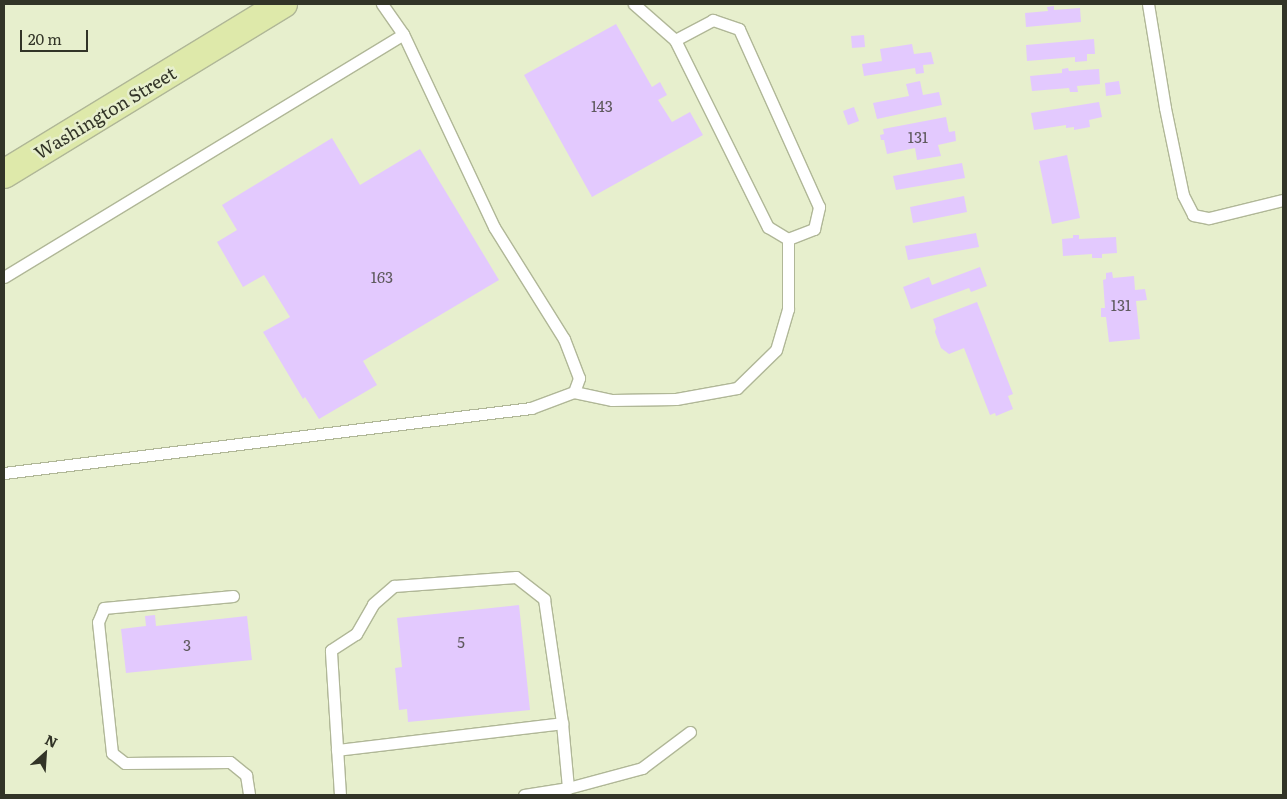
<!DOCTYPE html>
<html>
<head>
<meta charset="utf-8">
<style>
	body { margin:0 }
	#map { position:relative; width:1287px; height:799px; overflow:hidden; background:#e7efcd; font-family:Literata,serif }
	div>[style] { position:absolute }
	.building>* { inset:0; background:#e3c9fe }
	.roads { filter:drop-shadow(1px 0 #b0b797) drop-shadow(-1px 0 #b0b797) drop-shadow(0 1px #b0b797) drop-shadow(0 -1px #b0b797) }
	.lane>* { height:11px; margin:-5.5px; padding:0 5.5px; transform-origin:5.5px; border-radius:5.5px; background:#fff }
	.primary>* { height:28px; margin:-14px; padding:0 14px; transform-origin:14px; border-radius:14px; background:#dee9aa }
	span { translate:-50% -50%; white-space:nowrap; text-align:center; line-height:1.15; -webkit-text-stroke:5px #e7efcd; paint-order:stroke }
	.number-label { font-size:15px; color:#5e595d }
	.number-label span { -webkit-text-stroke-width:0 }
	.street-label { font-size:18px; color:#323427 }
	.frame { position:absolute; inset:0; border:5px solid #323427; pointer-events:none }
	.north { position:absolute; left:20px; top:729px; width:50px; height:50px; -webkit-text-stroke:4px #e7efcd; paint-order:stroke; rotate:26deg; font-size:14px; font-weight:700; line-height:20px; text-align:center; color:#323427 }
	.north::after { content:''; display:block; margin:auto; width:18px; height:22px; background:#323427; clip-path:polygon(50% 0,100% 100%,50% 72%,0 100%) }
	.scale { position:absolute; left:20px; top:30px; width:68px; height:22px; box-sizing:border-box; border:2px solid #323427; border-top:0; padding-left:6px; font-size:15px; line-height:18px; white-space:nowrap; color:#323427; -webkit-text-stroke:4px #e7efcd; paint-order:stroke }
</style>
</head>
<body>
<div id="map">
	<div class="building">
		<div style="clip-path:polygon(1054px 6px,1054px 10px,1080px 8px,1081px 22px,1026px 27px,1025px 13px,1048px 11px,1047px 7px)"></div>
		<div style="clip-path:polygon(616px 24px,652px 87px,660px 82px,667px 95px,658px 100px,672px 122px,690px 112px,703px 135px,592px 197px,524px 75px)"></div>
		<div style="clip-path:polygon(864px 35px,865px 47px,852px 48px,851px 36px)"></div>
		<div style="clip-path:polygon(1094px 39px,1095px 54px,1087px 54px,1087px 61px,1075px 62px,1075px 57px,1027px 61px,1026px 45px)"></div>
		<div style="clip-path:polygon(912px 44px,914px 54px,931px 52px,934px 64px,923px 65px,924px 73px,916px 74px,915px 68px,864px 76px,862px 64px,882px 61px,880px 49px)"></div>
		<div style="clip-path:polygon(1068px 68px,1069px 71px,1099px 69px,1100px 84px,1077px 86px,1078px 92px,1070px 92px,1069px 88px,1032px 91px,1030px 76px,1062px 73px,1062px 69px)"></div>
		<div style="clip-path:polygon(920px 81px,923px 95px,939px 92px,942px 105px,877px 119px,873px 103px,909px 96px,906px 84px)"></div>
		<div style="clip-path:polygon(1119px 81px,1121px 94px,1106px 96px,1105px 83px)"></div>
		<div style="clip-path:polygon(1099px 102px,1102px 117px,1089px 120px,1090px 127px,1074px 130px,1074px 127px,1066px 128px,1066px 125px,1034px 130px,1031px 113px)"></div>
		<div style="clip-path:polygon(854px 107px,859px 121px,848px 125px,843px 111px)"></div>
		<div style="clip-path:polygon(946px 117px,949px 132px,955px 131px,956px 141px,938px 145px,941px 156px,917px 160px,915px 148px,887px 154px,884px 140px,881px 140px,880px 135px,884px 134px,883px 129px)"></div>
		<div style="clip-path:polygon(332px 138px,360px 185px,420px 149px,499px 280px,363px 361px,377px 385px,319px 419px,305px 397px,303px 399px,263px 332px,290px 317px,264px 275px,243px 287px,217px 242px,237px 230px,222px 205px)"></div>
		<div style="clip-path:polygon(1067px 155px,1080px 218px,1052px 224px,1039px 161px)"></div>
		<div style="clip-path:polygon(962px 163px,965px 178px,896px 190px,893px 176px)"></div>
		<div style="clip-path:polygon(964px 196px,967px 212px,913px 223px,910px 207px)"></div>
		<div style="clip-path:polygon(976px 233px,979px 247px,908px 260px,905px 246px)"></div>
		<div style="clip-path:polygon(1073px 235px,1079px 235px,1079px 239px,1116px 237px,1117px 253px,1102px 254px,1102px 258px,1092px 258px,1092px 254px,1063px 256px,1062px 239px,1073px 238px)"></div>
		<div style="clip-path:polygon(980px 267px,987px 286px,971px 292px,969px 288px,911px 309px,903px 287px,929px 277px,932px 285px)"></div>
		<div style="clip-path:polygon(1112px 272px,1113px 278px,1134px 276px,1135px 290px,1145px 289px,1147px 300px,1136px 301px,1140px 339px,1109px 342px,1106px 317px,1101px 317px,1101px 308px,1105px 308px,1103px 280px,1106px 279px,1106px 273px)"></div>
		<div style="clip-path:polygon(977px 302px,1013px 394px,1008px 396px,1013px 409px,996px 416px,995px 413px,990px 415px,964px 348px,949px 354px,941px 348px,935px 332px,936px 328px,933px 319px)"></div>
		<div style="clip-path:polygon(519px 605px,530px 710px,408px 722px,407px 709px,399px 710px,395px 668px,402px 667px,397px 618px)"></div>
		<div style="clip-path:polygon(155px 615px,156px 626px,247px 616px,252px 660px,126px 673px,121px 629px,146px 626px,145px 616px)"></div>
	</div>
	<div class="roads">
		<div class="lane">
			<div style="left:634px;top:4px;width:55px;rotate:41.3deg"></div>
			<div style="left:675px;top:40px;width:209px;rotate:63.6deg"></div>
			<div style="left:768px;top:227px;width:23px;rotate:31deg"></div>
			<div style="left:788px;top:239px;width:28px;rotate:-21deg"></div>
			<div style="left:814px;top:229px;width:23px;rotate:-77deg"></div>
			<div style="left:819px;top:207px;width:195px;rotate:-114.2deg"></div>
			<div style="left:739px;top:29px;width:28px;rotate:-161deg"></div>
			<div style="left:713px;top:20px;width:43px;rotate:152.2deg"></div>
			<div style="left:1148px;top:4px;width:105px;rotate:80.7deg"></div>
			<div style="left:1165px;top:108px;width:89px;rotate:78.3deg"></div>
			<div style="left:1183px;top:195px;width:22px;rotate:63deg"></div>
			<div style="left:1193px;top:215px;width:16px;rotate:11deg"></div>
			<div style="left:1209px;top:218px;width:76px;rotate:-13.7deg"></div>
			<div style="left:4px;top:277px;width:467px;rotate:-31.3deg"></div>
			<div style="left:574px;top:392px;width:39px;rotate:12deg"></div>
			<div style="left:612px;top:400px;width:64px;rotate:-0.9deg"></div>
			<div style="left:676px;top:399px;width:62px;rotate:-10.2deg"></div>
			<div style="left:737px;top:388px;width:54px;rotate:-44.3deg"></div>
			<div style="left:776px;top:350px;width:43px;rotate:-73.7deg"></div>
			<div style="left:788px;top:309px;width:70px;rotate:-90deg"></div>
			<div style="left:4px;top:473px;width:531px;rotate:-7.03deg"></div>
			<div style="left:531px;top:408px;width:46px;rotate:-20.4deg"></div>
			<div style="left:574px;top:392px;width:15px;rotate:-70deg"></div>
			<div style="left:579px;top:378px;width:42px;rotate:-111deg"></div>
			<div style="left:564px;top:339px;width:132px;rotate:-122deg"></div>
			<div style="left:494px;top:227px;width:213px;rotate:-115.2deg"></div>
			<div style="left:403px;top:34px;width:37px;rotate:-125deg"></div>
			<div style="left:233px;top:596px;width:130px;rotate:174.7deg"></div>
			<div style="left:104px;top:608px;width:15px;rotate:113deg"></div>
			<div style="left:98px;top:622px;width:132px;rotate:83.9deg"></div>
			<div style="left:112px;top:753px;width:16px;rotate:38deg"></div>
			<div style="left:125px;top:763px;width:105px;rotate:-0.5deg"></div>
			<div style="left:230px;top:762px;width:21px;rotate:39deg"></div>
			<div style="left:246px;top:775px;width:20px;rotate:81deg"></div>
			<div style="left:337px;top:750px;width:227px;rotate:-6.8deg"></div>
			<div style="left:340px;top:795px;width:145px;rotate:-93.6deg"></div>
			<div style="left:331px;top:650px;width:30px;rotate:-33deg"></div>
			<div style="left:356px;top:634px;width:34px;rotate:-60deg"></div>
			<div style="left:373px;top:604px;width:28px;rotate:-41deg"></div>
			<div style="left:394px;top:586px;width:122px;rotate:-4.2deg"></div>
			<div style="left:516px;top:577px;width:36px;rotate:38deg"></div>
			<div style="left:544px;top:599px;width:125px;rotate:81.7deg"></div>
			<div style="left:562px;top:723px;width:65px;rotate:84.7deg"></div>
			<div style="left:524px;top:795px;width:45px;rotate:-9deg"></div>
			<div style="left:568px;top:788px;width:77px;rotate:-15.1deg"></div>
			<div style="left:642px;top:768px;width:60px;rotate:-36.9deg"></div>
		</div>
		<div class="primary">
			<div style="left:4px;top:174px;width:327px;rotate:-31.4deg"></div>
		</div>
	</div>
	<div class="number-label">
		<span style="left:602px;top:106px">143</span>
		<span style="left:918px;top:137px">131</span>
		<span style="left:382px;top:277px">163</span>
		<span style="left:1121px;top:305px">131</span>
		<span style="left:461px;top:642px">5</span>
		<span style="left:187px;top:645px">3</span>
	</div>
	<div class="street-label">
		<span style="left:105px;top:113px;rotate:-31deg">Washington Street</span>
	</div>
	<div class="frame"></div>
	<div class="north">N</div>
	<div class="scale">20 m</div>
</div>
</body>
</html>
